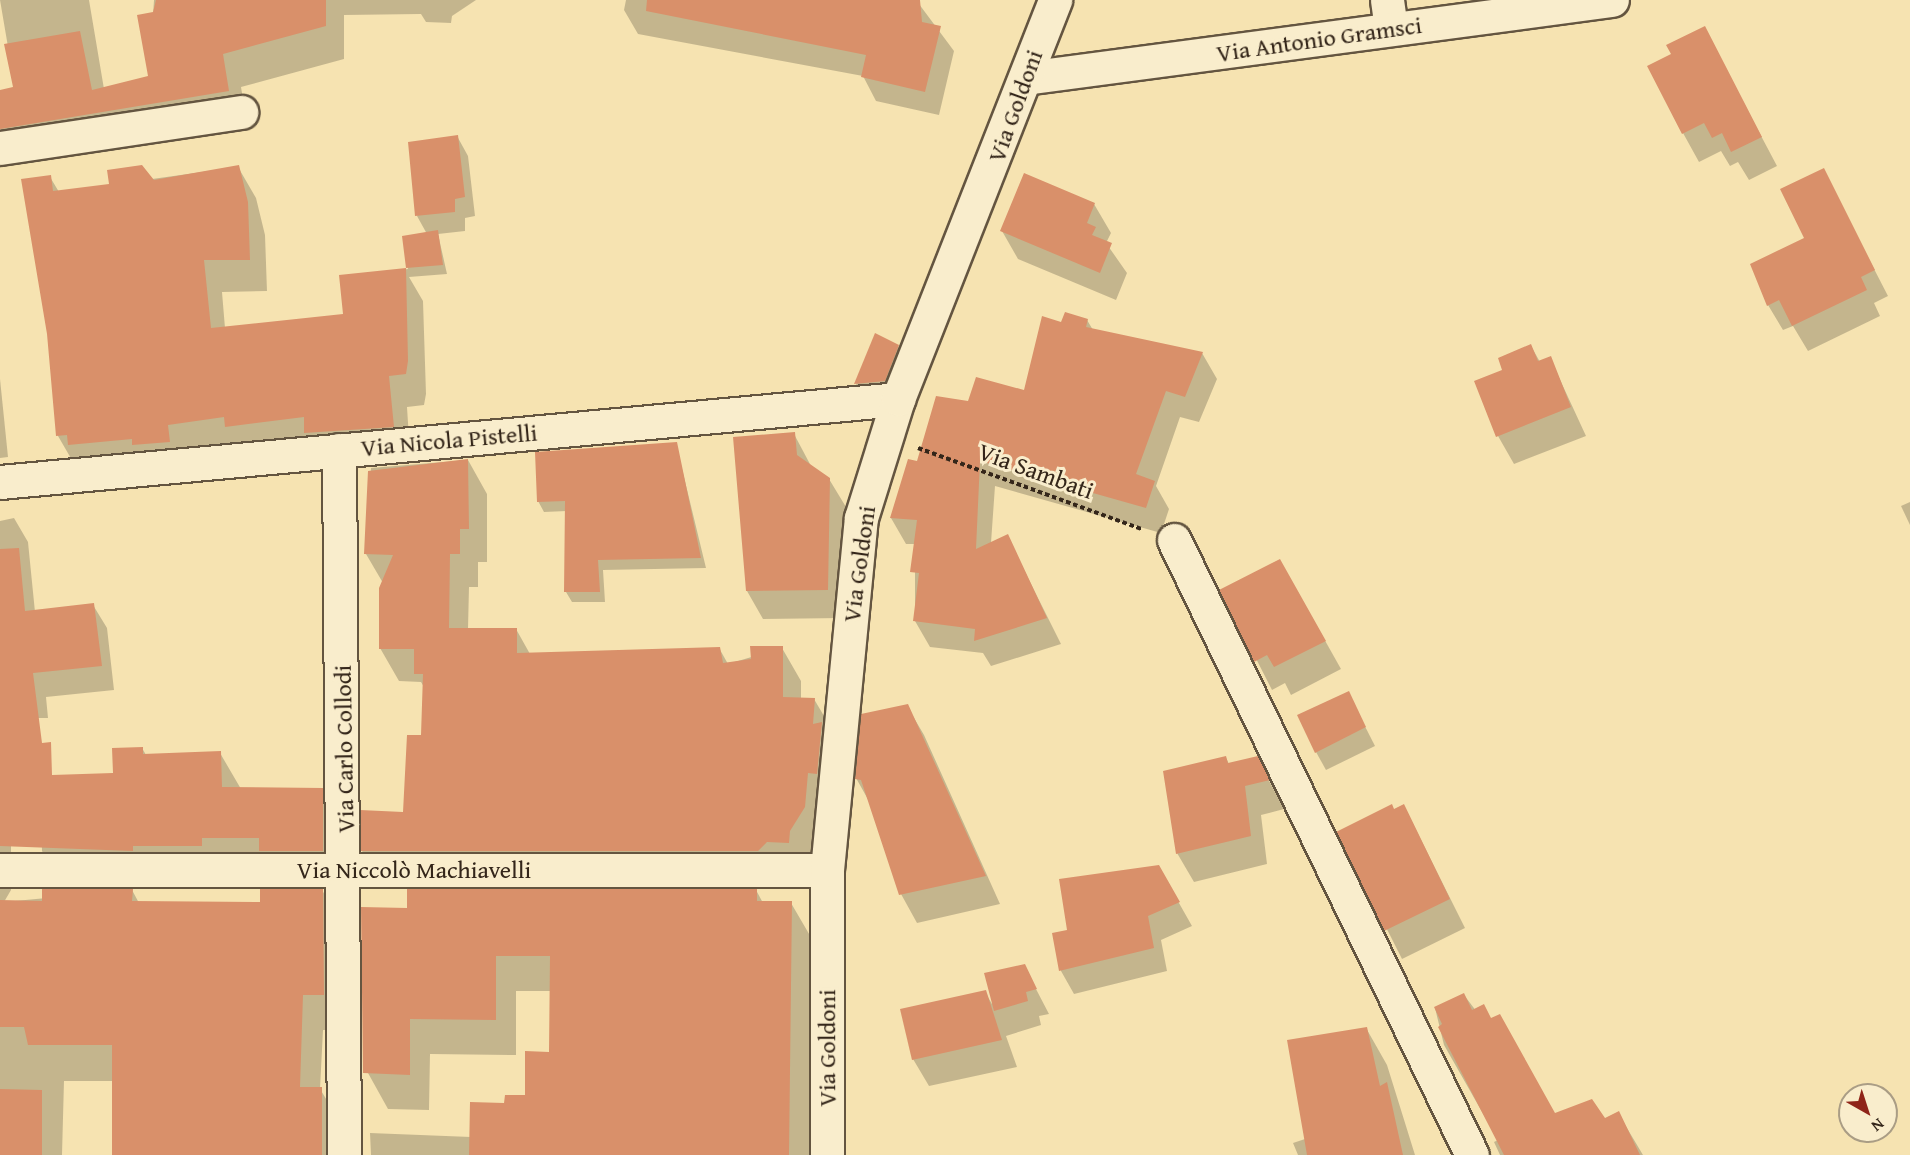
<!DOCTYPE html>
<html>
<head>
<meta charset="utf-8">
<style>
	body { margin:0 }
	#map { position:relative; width:1910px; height:1155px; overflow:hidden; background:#f6e3b1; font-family:"Gentium Book Plus",serif }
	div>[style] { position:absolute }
	.shadow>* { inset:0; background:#0003 }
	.building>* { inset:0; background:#d9906a }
	.path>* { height:4px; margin-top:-2px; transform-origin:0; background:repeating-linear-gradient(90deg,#34261a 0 4.5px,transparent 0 7.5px) }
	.roads { filter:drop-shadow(2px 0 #645540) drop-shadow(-2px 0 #645540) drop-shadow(0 2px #645540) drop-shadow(0 -2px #645540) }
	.street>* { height:33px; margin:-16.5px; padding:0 16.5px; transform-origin:16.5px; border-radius:16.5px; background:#f9edcc }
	span { translate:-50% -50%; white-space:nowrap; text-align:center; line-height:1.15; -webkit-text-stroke:6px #f9edcc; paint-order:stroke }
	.street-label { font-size:24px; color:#34261a }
	.north { position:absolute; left:1838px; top:1083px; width:60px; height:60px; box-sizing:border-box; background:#f9edcc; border:2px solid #aa9d85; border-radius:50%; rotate:141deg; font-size:16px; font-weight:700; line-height:24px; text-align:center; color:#34261a }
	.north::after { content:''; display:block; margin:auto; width:21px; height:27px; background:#8f2418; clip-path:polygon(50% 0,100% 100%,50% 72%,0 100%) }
</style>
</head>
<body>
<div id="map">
	<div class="shadow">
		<div style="clip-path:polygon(0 0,89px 0,104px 89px,149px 77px,154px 0,476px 0,452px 16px,451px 23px,426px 22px,421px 14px,344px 15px,344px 59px,241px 87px,247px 123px,1px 165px,0 92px,15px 88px)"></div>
		<div style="clip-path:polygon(626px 0,904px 0,919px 4px,954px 51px,939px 115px,876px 101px,863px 76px,638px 34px,624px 10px)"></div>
		<div style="clip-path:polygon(1704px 28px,1777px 166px,1749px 180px,1738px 162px,1730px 166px,1721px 151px,1699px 162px,1683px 133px,1673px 55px)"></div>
		<div style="clip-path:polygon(457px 136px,468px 156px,475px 216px,465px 218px,465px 231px,438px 234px,447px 274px,409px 277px,423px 301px,426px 394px,424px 405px,407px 407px,410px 454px,76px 467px,58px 436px,50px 177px,59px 192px,238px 167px,256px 198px,265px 235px,267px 291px,222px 292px,225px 328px,345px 316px,341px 277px,408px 269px,404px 237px,427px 234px,417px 216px)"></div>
		<div style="clip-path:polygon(1823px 170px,1888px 296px,1874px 303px,1880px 316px,1808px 351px,1793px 326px,1783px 330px,1768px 305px,1806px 238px)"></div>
		<div style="clip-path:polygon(1094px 204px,1111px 233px,1106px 243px,1127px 273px,1116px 300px,1018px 259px,1002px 231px)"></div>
		<div style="clip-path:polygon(1087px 320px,1093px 330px,1202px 353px,1217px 379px,1199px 422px,1180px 417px,1156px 486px,1169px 509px,1161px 533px,995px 486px,991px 543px,1007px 536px,1061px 644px,991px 666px,983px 653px,930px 647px,915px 621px,915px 544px,906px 544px,891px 518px,918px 463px,969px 402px,1025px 392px,1062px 323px)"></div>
		<div style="clip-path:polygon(876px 335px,898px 346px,909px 365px,867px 403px,856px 384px)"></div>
		<div style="clip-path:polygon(1531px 346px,1540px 362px,1550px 358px,1586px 436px,1514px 464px,1498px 436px)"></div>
		<div style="clip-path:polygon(0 379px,8px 457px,0 458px)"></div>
		<div style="clip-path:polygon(794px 434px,811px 466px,829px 479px,846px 507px,843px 618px,763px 619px,747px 591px)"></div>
		<div style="clip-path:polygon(676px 444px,706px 568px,603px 570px,605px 602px,572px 602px,566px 592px,567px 511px,544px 512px,538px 501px)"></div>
		<div style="clip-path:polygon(468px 460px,487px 494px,487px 562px,478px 562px,478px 587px,469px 587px,468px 629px,516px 629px,530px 654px,719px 648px,728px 664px,782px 648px,801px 681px,801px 699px,814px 699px,834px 733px,824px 840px,808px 864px,381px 884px,362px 851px,405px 813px,422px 737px,424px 687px,421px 682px,399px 681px,380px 648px,383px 583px,366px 554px,371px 468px)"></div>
		<div style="clip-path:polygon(1910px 502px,1910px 525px,1901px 506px)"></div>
		<div style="clip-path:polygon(14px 518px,28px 542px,35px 612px,93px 605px,107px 628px,114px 690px,46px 697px,48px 718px,4px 718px,0 711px,0 521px)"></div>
		<div style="clip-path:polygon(1296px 589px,1341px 669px,1291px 695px,1285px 683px,1272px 690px,1221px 590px)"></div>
		<div style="clip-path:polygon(1348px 693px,1375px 746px,1326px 770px,1316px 752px)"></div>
		<div style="clip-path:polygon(907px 706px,924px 735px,1000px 904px,917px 923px,901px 894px,870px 803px,856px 778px)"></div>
		<div style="clip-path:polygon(0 718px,11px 736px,11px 890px,4px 902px,132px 890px,139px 903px,261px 904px,322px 890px,343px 926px,344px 1030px,323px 1030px,320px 1089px,342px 1125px,344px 1155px,114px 1155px,114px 1081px,64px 1081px,62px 1155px,0 1155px)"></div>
		<div style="clip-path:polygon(142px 748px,146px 755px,220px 753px,241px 789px,322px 789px,342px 824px,343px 886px,62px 886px,42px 851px,40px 777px,114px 775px)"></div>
		<div style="clip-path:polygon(1226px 758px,1229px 764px,1257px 758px,1284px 809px,1261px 815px,1267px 864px,1194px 882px,1177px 853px)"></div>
		<div style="clip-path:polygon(1404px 806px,1465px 928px,1402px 959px,1338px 832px)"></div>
		<div style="clip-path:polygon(1158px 866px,1192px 926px,1161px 940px,1167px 971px,1074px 994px,1061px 971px,1054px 934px,1068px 931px)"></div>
		<div style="clip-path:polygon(756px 890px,763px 903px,791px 903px,812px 939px,813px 1155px,371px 1155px,370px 1133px,471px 1137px,505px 1105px,526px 1097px,551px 1053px,551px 991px,516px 991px,516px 1055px,430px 1054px,429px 1110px,388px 1109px,368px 1073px,408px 910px)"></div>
		<div style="clip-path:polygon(1024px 966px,1049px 1014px,1039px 1016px,1041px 1025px,1006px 1036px,1017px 1067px,929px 1086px,913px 1059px,985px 992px,992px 1004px)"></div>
		<div style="clip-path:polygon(1464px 995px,1555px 1115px,1604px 1120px,1618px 1113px,1643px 1155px,1500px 1155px,1494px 1142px,1498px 1140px,1444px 1045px,1435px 1008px)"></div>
		<div style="clip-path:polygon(1366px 1028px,1387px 1065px,1415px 1155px,1298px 1155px,1293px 1143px,1305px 1139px)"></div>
	</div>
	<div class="building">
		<div style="clip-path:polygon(156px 0,326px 0,326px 26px,223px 54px,229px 91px,0 129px,0 90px,13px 87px,4px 44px,80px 31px,92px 90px,148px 76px,137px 15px,153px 12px)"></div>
		<div style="clip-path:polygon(647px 0,920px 0,922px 22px,941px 26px,925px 92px,861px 77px,866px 55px,646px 11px)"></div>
		<div style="clip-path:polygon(1705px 26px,1762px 137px,1731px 152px,1722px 133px,1712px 138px,1704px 123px,1682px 134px,1647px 66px,1671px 54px,1666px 45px)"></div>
		<div style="clip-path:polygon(458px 135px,465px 197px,455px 199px,455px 212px,415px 216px,408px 142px)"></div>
		<div style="clip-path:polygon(142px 165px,154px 180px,239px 165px,248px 202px,250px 260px,204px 260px,211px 328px,343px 314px,339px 275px,406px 268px,408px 361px,406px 374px,389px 376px,394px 427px,304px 433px,304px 417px,225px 427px,224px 417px,168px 425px,170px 442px,132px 445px,132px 439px,68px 445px,67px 435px,56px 436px,47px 334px,21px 179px,51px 175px,53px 191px,109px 184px,107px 170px)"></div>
		<div style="clip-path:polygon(1824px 168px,1875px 270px,1861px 277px,1867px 290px,1792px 326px,1779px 300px,1767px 306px,1750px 264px,1804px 238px,1780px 189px)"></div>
		<div style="clip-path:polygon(1024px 173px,1095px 203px,1087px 223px,1096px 227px,1092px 235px,1112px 243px,1100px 273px,1000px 231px)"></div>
		<div style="clip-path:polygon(438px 230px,443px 265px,406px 268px,402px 236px)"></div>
		<div style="clip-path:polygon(1065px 312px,1088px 319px,1086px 327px,1203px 352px,1185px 397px,1166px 391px,1136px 474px,1155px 481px,1146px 508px,980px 461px,976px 549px,1008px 534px,1047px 618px,974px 641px,975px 629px,913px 621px,919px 573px,910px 572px,917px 520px,890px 518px,908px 459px,917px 461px,936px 396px,968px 401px,976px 377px,1024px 390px,1042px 316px,1061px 322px)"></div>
		<div style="clip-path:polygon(875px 333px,899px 345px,885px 381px,854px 384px)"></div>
		<div style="clip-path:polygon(1531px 344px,1538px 361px,1551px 356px,1571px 407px,1496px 437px,1474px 381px,1502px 370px,1498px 358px)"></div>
		<div style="clip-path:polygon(795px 432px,797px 455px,830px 478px,828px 590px,746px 591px,733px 437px)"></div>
		<div style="clip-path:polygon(677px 442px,701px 558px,598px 560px,600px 592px,564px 592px,565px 501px,537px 502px,535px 452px)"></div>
		<div style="clip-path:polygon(468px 459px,469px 529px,460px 529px,460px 554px,450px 554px,449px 628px,517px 628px,517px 653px,720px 647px,723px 663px,751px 659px,750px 646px,783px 646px,783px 697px,815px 698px,813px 724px,822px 722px,817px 774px,808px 773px,805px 807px,790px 831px,789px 843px,767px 842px,758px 851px,361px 851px,360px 810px,403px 812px,407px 735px,421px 735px,423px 674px,414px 674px,414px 649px,379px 649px,379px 588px,393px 555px,364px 554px,368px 471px)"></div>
		<div style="clip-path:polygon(19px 548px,25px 611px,94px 603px,102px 666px,33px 673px,42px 743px,51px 742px,52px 775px,113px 773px,112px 748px,143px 747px,143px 754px,221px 751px,222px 787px,323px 788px,323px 851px,259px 851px,259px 838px,202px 838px,202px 846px,133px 846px,133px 851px,0 846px,0 549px)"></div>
		<div style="clip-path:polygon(1280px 559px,1326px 641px,1274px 667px,1267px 655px,1254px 662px,1219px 590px)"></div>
		<div style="clip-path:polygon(1349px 691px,1366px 727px,1315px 753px,1297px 715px)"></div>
		<div style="clip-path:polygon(908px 704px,986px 876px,899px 895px,861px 780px,855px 779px,861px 714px)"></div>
		<div style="clip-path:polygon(1226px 756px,1228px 763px,1258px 756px,1270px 780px,1245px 786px,1251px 836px,1176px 854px,1163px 771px)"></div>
		<div style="clip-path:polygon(1392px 804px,1394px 809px,1404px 804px,1450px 899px,1384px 931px,1336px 832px)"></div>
		<div style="clip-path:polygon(1159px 865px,1180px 902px,1148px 916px,1154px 948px,1059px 971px,1052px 933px,1067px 930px,1059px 879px)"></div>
		<div style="clip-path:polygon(42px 889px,133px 889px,132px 901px,260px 902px,260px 889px,323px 889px,324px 995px,303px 995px,300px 1087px,322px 1087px,322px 1155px,112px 1155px,112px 1045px,28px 1045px,24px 1027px,0 1027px,0 900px,42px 901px)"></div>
		<div style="clip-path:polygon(407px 889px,757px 889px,757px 901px,792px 901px,789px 1155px,469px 1155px,470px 1102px,504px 1103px,505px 1095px,525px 1095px,525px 1051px,549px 1052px,550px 956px,496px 956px,496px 1020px,410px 1019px,410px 1075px,363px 1073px,361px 907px,407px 908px)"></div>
		<div style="clip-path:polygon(1025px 964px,1037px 989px,1026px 992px,1028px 1001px,994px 1011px,984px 973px)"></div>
		<div style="clip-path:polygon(986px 990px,1002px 1040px,912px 1060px,900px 1009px)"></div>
		<div style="clip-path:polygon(1464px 993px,1472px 1010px,1484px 1004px,1491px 1018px,1500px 1014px,1555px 1113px,1592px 1099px,1605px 1118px,1619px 1111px,1640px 1155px,1504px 1155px,1438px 1027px,1442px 1024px,1434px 1007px)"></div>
		<div style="clip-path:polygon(1367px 1027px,1380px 1086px,1387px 1082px,1403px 1155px,1307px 1155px,1287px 1040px)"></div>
		<div style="clip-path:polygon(0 1089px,42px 1090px,42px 1155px,0 1155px)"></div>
	</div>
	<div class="path">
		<div style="left:918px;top:448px;width:238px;rotate:19.9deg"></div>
	</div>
	<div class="roads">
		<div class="street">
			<div style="left:1387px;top:0;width:29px;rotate:82deg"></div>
			<div style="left:1025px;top:78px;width:592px;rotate:-7.57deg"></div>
			<div style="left:0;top:148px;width:244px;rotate:-8.5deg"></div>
			<div style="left:339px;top:450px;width:705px;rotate:89.59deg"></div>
			<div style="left:0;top:482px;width:902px;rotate:-5.28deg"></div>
			<div style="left:1174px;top:540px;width:683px;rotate:64.15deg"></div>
			<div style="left:0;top:870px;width:827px"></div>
			<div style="left:827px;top:1155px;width:285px;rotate:-90deg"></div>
			<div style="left:827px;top:870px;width:354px;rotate:-84.5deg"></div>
			<div style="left:861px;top:518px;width:125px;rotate:-72.7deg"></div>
			<div style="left:898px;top:399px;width:429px;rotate:-68.5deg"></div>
		</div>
	</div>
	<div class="street-label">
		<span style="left:1319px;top:39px;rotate:-8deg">Via Antonio Gramsci</span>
		<span style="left:1015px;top:106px;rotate:-70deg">Via Goldoni</span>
		<span style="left:449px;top:440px;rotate:-5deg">Via Nicola Pistelli</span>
		<span style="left:1036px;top:471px;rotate:20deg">Via Sambati</span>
		<span style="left:859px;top:564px;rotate:-82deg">Via Goldoni</span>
		<span style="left:344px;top:749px;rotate:-91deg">Via Carlo Collodi</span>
		<span style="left:414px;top:870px">Via Niccolò Machiavelli</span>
		<span style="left:827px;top:1048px;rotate:-90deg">Via Goldoni</span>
	</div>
	<div class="north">N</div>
</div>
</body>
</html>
